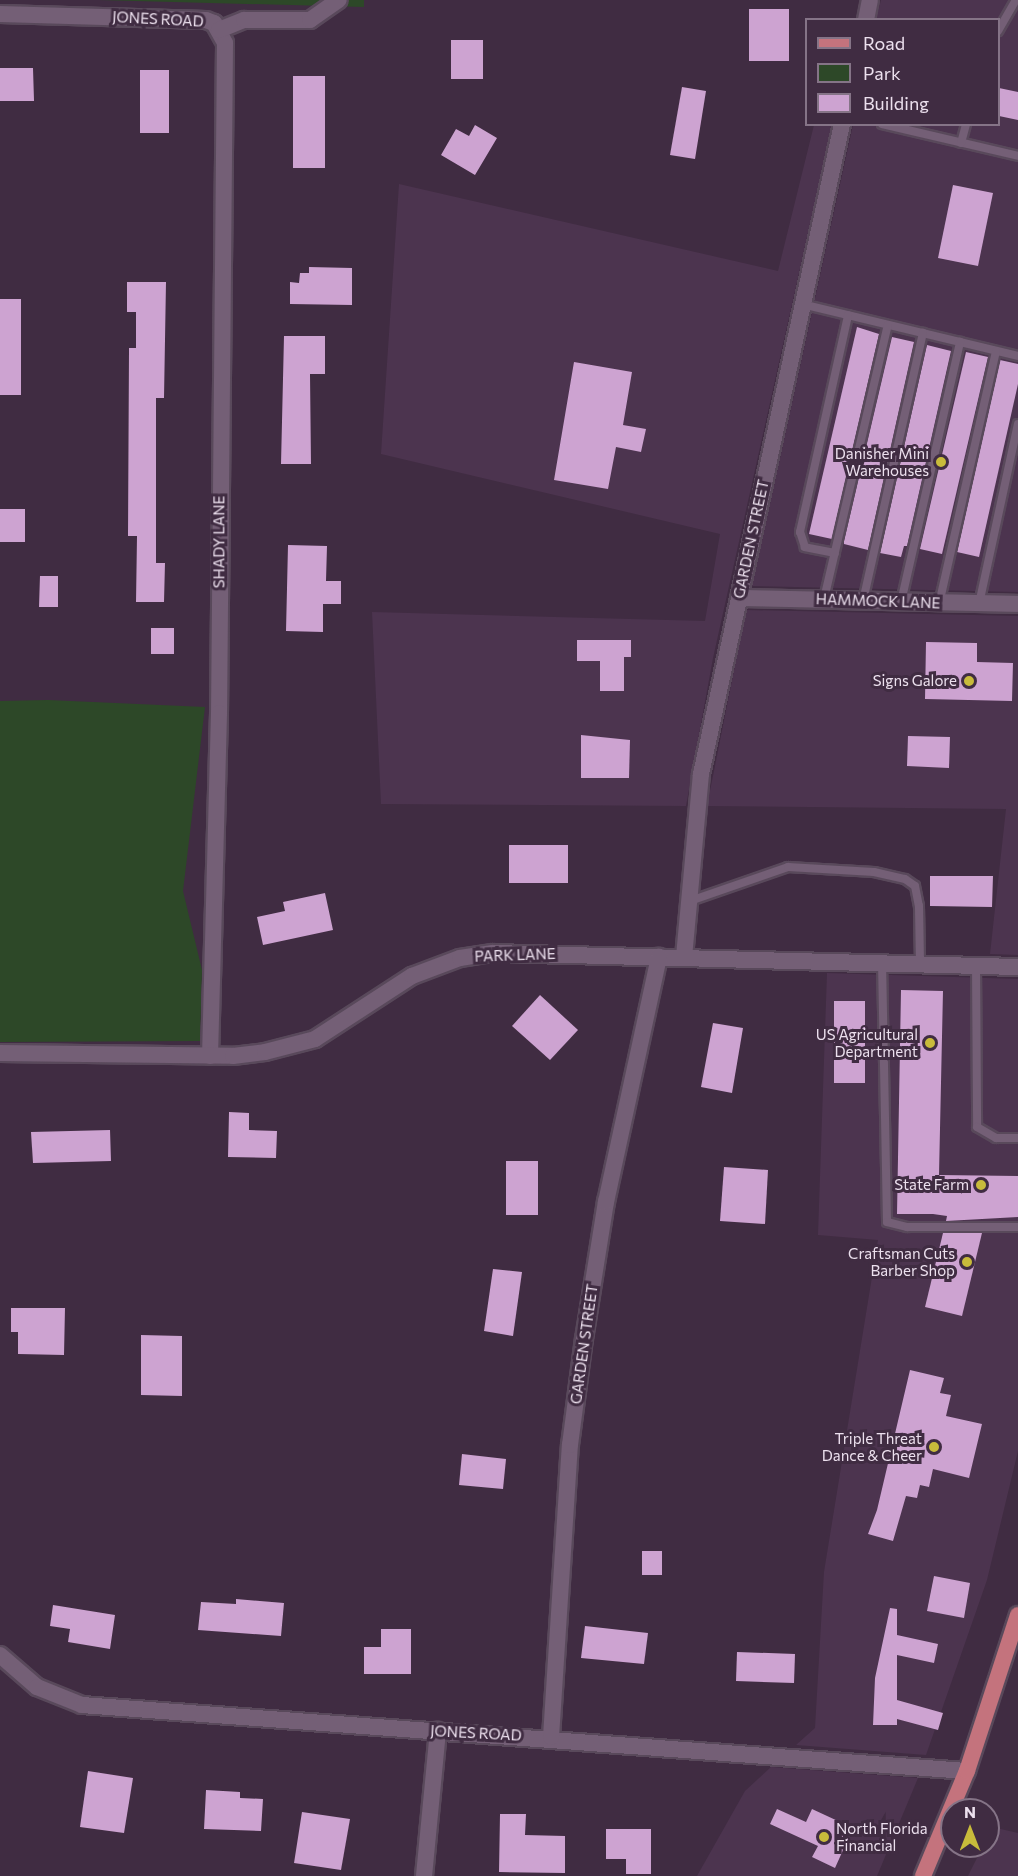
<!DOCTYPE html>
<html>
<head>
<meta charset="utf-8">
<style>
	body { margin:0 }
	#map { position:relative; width:1018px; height:1876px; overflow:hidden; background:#402c42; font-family:Commissioner,sans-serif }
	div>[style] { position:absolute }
	.built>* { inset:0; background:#4c344f }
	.green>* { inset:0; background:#2d4828 }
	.building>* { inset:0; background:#cda3d1 }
	.roads { filter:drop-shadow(2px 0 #59495b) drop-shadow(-2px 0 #59495b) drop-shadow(0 2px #59495b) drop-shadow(0 -2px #59495b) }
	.service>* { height:8px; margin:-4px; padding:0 4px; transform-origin:4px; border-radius:4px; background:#745f76 }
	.minor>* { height:16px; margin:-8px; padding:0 8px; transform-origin:8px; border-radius:8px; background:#745f76 }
	.primary>* { height:16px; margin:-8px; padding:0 8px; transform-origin:8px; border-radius:8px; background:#c4737d }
	.dots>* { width:16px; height:16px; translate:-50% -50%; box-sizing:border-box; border:3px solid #402c42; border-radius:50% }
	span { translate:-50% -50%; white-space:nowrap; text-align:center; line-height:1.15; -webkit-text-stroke:6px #402c42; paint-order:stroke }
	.street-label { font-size:15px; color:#ece0ee }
	.poi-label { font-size:15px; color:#ece0ee }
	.right { translate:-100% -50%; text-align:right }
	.left { translate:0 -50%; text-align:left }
	.legend { position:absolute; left:805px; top:18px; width:195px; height:108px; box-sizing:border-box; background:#402c42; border:2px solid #857487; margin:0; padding:8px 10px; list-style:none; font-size:18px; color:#ece0ee }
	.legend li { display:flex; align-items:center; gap:12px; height:30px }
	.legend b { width:30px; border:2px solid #857487 }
	.north { position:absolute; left:940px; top:1798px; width:60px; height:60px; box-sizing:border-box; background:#402c42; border:2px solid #857487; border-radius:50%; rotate:0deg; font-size:16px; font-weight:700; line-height:24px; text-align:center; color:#ece0ee }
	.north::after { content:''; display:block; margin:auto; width:21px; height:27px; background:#c8bb3b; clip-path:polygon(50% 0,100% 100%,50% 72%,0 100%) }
</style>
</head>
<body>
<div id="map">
	<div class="built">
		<div style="clip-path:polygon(881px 0,1018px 0,1018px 592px,752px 586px,853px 125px,998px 124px,998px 20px,876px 19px)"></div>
		<div style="clip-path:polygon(814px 125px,832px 125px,713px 658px,686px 806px,381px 804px,372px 612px,705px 621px,720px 534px,381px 454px,399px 184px,778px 271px)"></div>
		<div style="clip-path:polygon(746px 610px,1018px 616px,1018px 955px,990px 954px,1006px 809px,707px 806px)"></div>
		<div style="clip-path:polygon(827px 973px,1018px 979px,1018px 1451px,987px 1580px,926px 1755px,796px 1745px,815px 1728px,824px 1572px,878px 1240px,818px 1235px)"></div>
		<div style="clip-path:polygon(771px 1767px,918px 1778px,877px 1876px,697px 1876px,745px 1791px)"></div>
		<div style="clip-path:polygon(992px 1827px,1018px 1833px,1018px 1876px,968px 1876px,983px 1846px,988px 1846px)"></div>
	</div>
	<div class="green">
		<div style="clip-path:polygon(99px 0,364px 0,364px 7px)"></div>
		<div style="clip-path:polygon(48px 700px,205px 707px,183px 891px,202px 970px,200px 1041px,0 1042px,0 701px)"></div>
	</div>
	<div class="building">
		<div style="clip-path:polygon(749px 9px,789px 9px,789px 61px,749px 61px)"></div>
		<div style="clip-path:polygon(451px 40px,483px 40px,483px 79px,451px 79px)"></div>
		<div style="clip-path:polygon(0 68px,33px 68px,34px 101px,0 101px)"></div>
		<div style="clip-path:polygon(140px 70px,169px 70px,169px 133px,140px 133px)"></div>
		<div style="clip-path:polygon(293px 76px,325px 76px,325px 168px,293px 168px)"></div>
		<div style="clip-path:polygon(682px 87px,706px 91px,695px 159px,670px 155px)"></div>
		<div style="clip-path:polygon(999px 88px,1018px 92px,1018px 120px,999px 116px)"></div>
		<div style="clip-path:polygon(475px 125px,497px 138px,475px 175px,441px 155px,456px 129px,469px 136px)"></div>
		<div style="clip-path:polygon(953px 185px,993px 193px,978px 266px,938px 258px)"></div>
		<div style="clip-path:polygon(309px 267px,352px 268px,352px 305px,290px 304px,290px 282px,299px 283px,300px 273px,309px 273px)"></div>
		<div style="clip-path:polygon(127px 282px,166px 282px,164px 398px,156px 398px,156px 563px,165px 563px,164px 602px,136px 602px,137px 536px,128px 536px,129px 348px,136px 348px,136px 312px,127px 312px)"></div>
		<div style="clip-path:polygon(0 299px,21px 299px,21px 395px,0 395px)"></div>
		<div style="clip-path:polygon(857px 327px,879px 334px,832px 539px,809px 534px)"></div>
		<div style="clip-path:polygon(284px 336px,325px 336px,325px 374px,310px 374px,311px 464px,281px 464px)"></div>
		<div style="clip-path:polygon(892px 337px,914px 342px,868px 550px,844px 544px,844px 541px)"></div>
		<div style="clip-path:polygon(927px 345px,951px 351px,907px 546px,904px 546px,901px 557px,880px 553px)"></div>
		<div style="clip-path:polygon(966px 352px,988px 357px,942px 554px,920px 549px)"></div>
		<div style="clip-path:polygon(1000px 360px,1018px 364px,1018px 384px,979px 557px,957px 552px)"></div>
		<div style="clip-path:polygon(574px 362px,632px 372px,623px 425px,646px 429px,641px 452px,616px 447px,608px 489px,554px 480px)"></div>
		<div style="clip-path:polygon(0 509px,25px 509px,25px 542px,0 542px)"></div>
		<div style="clip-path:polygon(288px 545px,327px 546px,326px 581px,341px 581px,341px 604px,323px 604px,323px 632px,286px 631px)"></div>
		<div style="clip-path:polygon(40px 576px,58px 576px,58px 607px,39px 607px)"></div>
		<div style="clip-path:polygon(151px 628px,174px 628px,174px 654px,151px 654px)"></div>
		<div style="clip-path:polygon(577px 640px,631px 640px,631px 657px,624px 657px,624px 691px,600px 691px,600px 661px,577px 661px)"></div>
		<div style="clip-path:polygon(926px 642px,977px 643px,977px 662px,1013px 663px,1012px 701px,925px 699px)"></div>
		<div style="clip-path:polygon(581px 735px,630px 740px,629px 778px,581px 778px)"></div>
		<div style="clip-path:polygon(908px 736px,950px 737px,949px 768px,907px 766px)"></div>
		<div style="clip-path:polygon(509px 845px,568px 845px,568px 883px,509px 883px)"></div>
		<div style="clip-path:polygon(930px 876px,993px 876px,992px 907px,930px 906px)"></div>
		<div style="clip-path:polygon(325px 893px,333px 930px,263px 945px,257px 917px,285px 911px,283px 902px)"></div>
		<div style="clip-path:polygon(901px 990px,943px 991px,939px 1175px,1018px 1176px,1018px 1217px,946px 1221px,947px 1216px,933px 1214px,897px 1214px)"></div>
		<div style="clip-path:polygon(540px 995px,578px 1030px,550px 1060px,512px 1026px)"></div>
		<div style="clip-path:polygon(834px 1001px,865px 1001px,865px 1083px,834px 1083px)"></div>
		<div style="clip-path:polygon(713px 1023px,743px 1028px,732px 1093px,701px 1087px)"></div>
		<div style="clip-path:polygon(229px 1112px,249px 1113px,249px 1130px,277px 1131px,276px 1158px,228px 1157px)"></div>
		<div style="clip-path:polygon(110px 1130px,111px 1161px,33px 1163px,31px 1132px)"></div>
		<div style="clip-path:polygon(506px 1161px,538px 1161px,538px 1215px,506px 1215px)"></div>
		<div style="clip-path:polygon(724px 1167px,768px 1170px,765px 1224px,720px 1221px)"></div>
		<div style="clip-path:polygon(943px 1233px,982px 1233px,962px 1316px,925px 1307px)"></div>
		<div style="clip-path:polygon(493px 1269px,522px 1272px,513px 1336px,484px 1331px)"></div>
		<div style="clip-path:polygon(11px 1308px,65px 1308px,64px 1355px,18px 1354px,18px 1332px,11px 1332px)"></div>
		<div style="clip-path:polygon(141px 1335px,182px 1336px,182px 1396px,141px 1395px)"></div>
		<div style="clip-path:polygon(910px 1370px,944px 1378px,940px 1393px,951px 1395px,946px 1416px,982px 1424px,969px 1478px,933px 1469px,929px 1487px,920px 1485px,917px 1498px,906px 1496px,893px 1541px,868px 1534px,877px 1510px)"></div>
		<div style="clip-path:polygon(462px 1454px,506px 1459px,503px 1489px,459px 1485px)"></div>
		<div style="clip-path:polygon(642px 1551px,662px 1551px,662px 1575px,642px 1575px)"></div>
		<div style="clip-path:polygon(934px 1576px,970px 1583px,964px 1618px,927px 1611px)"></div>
		<div style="clip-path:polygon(236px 1599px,284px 1603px,281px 1636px,198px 1630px,201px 1602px,236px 1604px)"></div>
		<div style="clip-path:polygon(53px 1605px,115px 1615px,110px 1649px,68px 1642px,70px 1629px,50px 1626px)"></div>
		<div style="clip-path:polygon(890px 1608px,897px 1609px,897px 1635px,938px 1644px,934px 1663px,897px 1655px,897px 1700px,943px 1713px,938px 1730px,897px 1719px,897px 1725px,873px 1725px,875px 1678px)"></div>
		<div style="clip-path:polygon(585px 1626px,648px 1633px,644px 1664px,581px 1658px)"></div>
		<div style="clip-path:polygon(381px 1629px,411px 1629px,411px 1674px,364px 1674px,364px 1647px,381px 1647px)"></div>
		<div style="clip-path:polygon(737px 1652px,795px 1654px,794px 1683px,736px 1681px)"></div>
		<div style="clip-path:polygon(88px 1771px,133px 1778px,124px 1833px,80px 1827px)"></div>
		<div style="clip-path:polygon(206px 1790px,240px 1792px,240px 1798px,263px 1799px,261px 1831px,204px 1829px)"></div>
		<div style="clip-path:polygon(777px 1809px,806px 1822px,812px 1809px,853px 1828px,835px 1868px,812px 1857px,818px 1846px,770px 1824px)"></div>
		<div style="clip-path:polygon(302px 1812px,350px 1819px,341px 1870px,294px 1863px)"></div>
		<div style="clip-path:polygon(500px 1814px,526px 1814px,525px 1835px,565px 1836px,565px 1873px,499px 1872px)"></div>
		<div style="clip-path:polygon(606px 1829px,651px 1829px,651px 1874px,626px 1874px,626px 1859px,606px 1859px)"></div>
	</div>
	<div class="roads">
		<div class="service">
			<div style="left:998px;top:31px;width:36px;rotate:-60deg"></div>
			<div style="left:882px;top:124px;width:140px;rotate:13.2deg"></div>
			<div style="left:961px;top:143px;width:20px;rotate:-75deg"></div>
			<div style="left:802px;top:304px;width:222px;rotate:13.5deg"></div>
			<div style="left:835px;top:553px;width:31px;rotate:-169deg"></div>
			<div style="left:805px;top:547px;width:16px;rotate:-108deg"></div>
			<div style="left:800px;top:532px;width:222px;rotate:-77.5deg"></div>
			<div style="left:824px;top:599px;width:281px;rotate:-76.9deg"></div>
			<div style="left:863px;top:601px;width:275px;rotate:-77.4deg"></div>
			<div style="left:901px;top:602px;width:267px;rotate:-77.2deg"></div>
			<div style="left:939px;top:604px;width:259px;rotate:-77.3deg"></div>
			<div style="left:979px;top:604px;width:184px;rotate:-77.8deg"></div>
			<div style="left:687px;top:902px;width:107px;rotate:-19.1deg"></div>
			<div style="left:788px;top:867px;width:86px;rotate:3.3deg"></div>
			<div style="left:874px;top:872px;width:32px;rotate:13deg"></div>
			<div style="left:905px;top:879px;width:12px;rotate:35deg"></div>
			<div style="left:915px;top:886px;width:20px;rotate:79deg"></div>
			<div style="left:919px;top:906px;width:57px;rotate:89deg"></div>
			<div style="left:882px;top:961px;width:261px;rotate:88.9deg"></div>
			<div style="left:887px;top:1222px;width:21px;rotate:14deg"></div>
			<div style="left:907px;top:1227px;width:111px"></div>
			<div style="left:976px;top:965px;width:162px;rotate:89.6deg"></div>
			<div style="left:977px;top:1127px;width:22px;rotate:30deg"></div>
			<div style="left:996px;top:1138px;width:22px"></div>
		</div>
		<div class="minor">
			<div style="left:0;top:14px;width:206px;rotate:1.7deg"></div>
			<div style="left:206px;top:20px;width:9px;rotate:21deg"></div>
			<div style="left:214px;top:23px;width:23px;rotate:61deg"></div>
			<div style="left:225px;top:43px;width:670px;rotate:90.51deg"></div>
			<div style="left:219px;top:713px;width:343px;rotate:91.5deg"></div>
			<div style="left:866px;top:20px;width:20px;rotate:-79deg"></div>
			<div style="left:219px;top:30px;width:27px;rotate:-22deg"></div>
			<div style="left:244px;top:20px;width:66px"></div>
			<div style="left:310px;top:20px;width:35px;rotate:-35deg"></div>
			<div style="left:739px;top:598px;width:279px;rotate:1.2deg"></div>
			<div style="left:684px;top:957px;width:184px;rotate:-84.7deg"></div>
			<div style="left:701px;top:774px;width:665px;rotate:-77.76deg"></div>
			<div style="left:0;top:1053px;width:233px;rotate:0.7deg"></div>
			<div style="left:233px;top:1056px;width:32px;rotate:-7deg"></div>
			<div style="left:265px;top:1052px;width:52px;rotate:-14.6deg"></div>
			<div style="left:315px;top:1039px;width:116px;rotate:-33deg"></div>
			<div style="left:412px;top:976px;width:51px;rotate:-20.6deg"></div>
			<div style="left:460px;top:958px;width:33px;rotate:-9deg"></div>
			<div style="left:493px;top:953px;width:525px;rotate:1.53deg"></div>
			<div style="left:0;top:1655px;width:49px;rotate:40.9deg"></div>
			<div style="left:37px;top:1687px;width:48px;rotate:21.8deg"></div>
			<div style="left:82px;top:1705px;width:887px;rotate:4.27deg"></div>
			<div style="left:551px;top:1737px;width:293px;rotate:-86.3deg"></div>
			<div style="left:570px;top:1445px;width:107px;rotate:-82.5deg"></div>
			<div style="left:584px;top:1339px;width:139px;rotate:-80.9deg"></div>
			<div style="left:606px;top:1202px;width:251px;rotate:-77.8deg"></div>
			<div style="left:424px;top:1876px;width:146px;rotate:-84.5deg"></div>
		</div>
		<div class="primary">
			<div style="left:923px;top:1876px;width:114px;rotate:-67.3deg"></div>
			<div style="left:967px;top:1771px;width:164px;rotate:-71.9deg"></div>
		</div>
	</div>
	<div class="dots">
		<div style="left:941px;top:462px;background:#c8bb3b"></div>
		<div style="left:969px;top:681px;background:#c8bb3b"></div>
		<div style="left:930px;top:1043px;background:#c8bb3b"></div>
		<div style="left:981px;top:1185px;background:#c8bb3b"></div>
		<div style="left:967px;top:1262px;background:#c8bb3b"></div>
		<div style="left:934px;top:1447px;background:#c8bb3b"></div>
		<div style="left:824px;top:1837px;background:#c8bb3b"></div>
	</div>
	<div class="street-label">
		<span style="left:158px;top:19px;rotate:3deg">JONES ROAD</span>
		<span style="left:751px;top:539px;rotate:-78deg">GARDEN STREET</span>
		<span style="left:219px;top:542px;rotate:-90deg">SHADY LANE</span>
		<span style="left:878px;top:601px;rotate:2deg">HAMMOCK LANE</span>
		<span style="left:515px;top:955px;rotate:-2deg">PARK LANE</span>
		<span style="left:584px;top:1344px;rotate:-82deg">GARDEN STREET</span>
		<span style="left:476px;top:1733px;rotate:3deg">JONES ROAD</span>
	</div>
	<div class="poi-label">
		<span class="right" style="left:929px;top:462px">Danisher Mini<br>Warehouses</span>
		<span class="right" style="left:957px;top:681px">Signs Galore</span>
		<span class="right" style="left:918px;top:1043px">US Agricultural<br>Department</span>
		<span class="right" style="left:969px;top:1185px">State Farm</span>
		<span class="right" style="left:955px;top:1262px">Craftsman Cuts<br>Barber Shop</span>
		<span class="right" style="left:922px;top:1447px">Triple Threat<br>Dance &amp; Cheer</span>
		<span class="left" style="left:836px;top:1837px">North Florida<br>Financial</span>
	</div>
	<ul class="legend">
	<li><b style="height:8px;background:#c4737d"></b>Road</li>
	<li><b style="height:16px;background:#2d4828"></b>Park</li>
	<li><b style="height:16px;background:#cda3d1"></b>Building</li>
	</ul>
	<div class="north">N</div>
</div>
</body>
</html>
